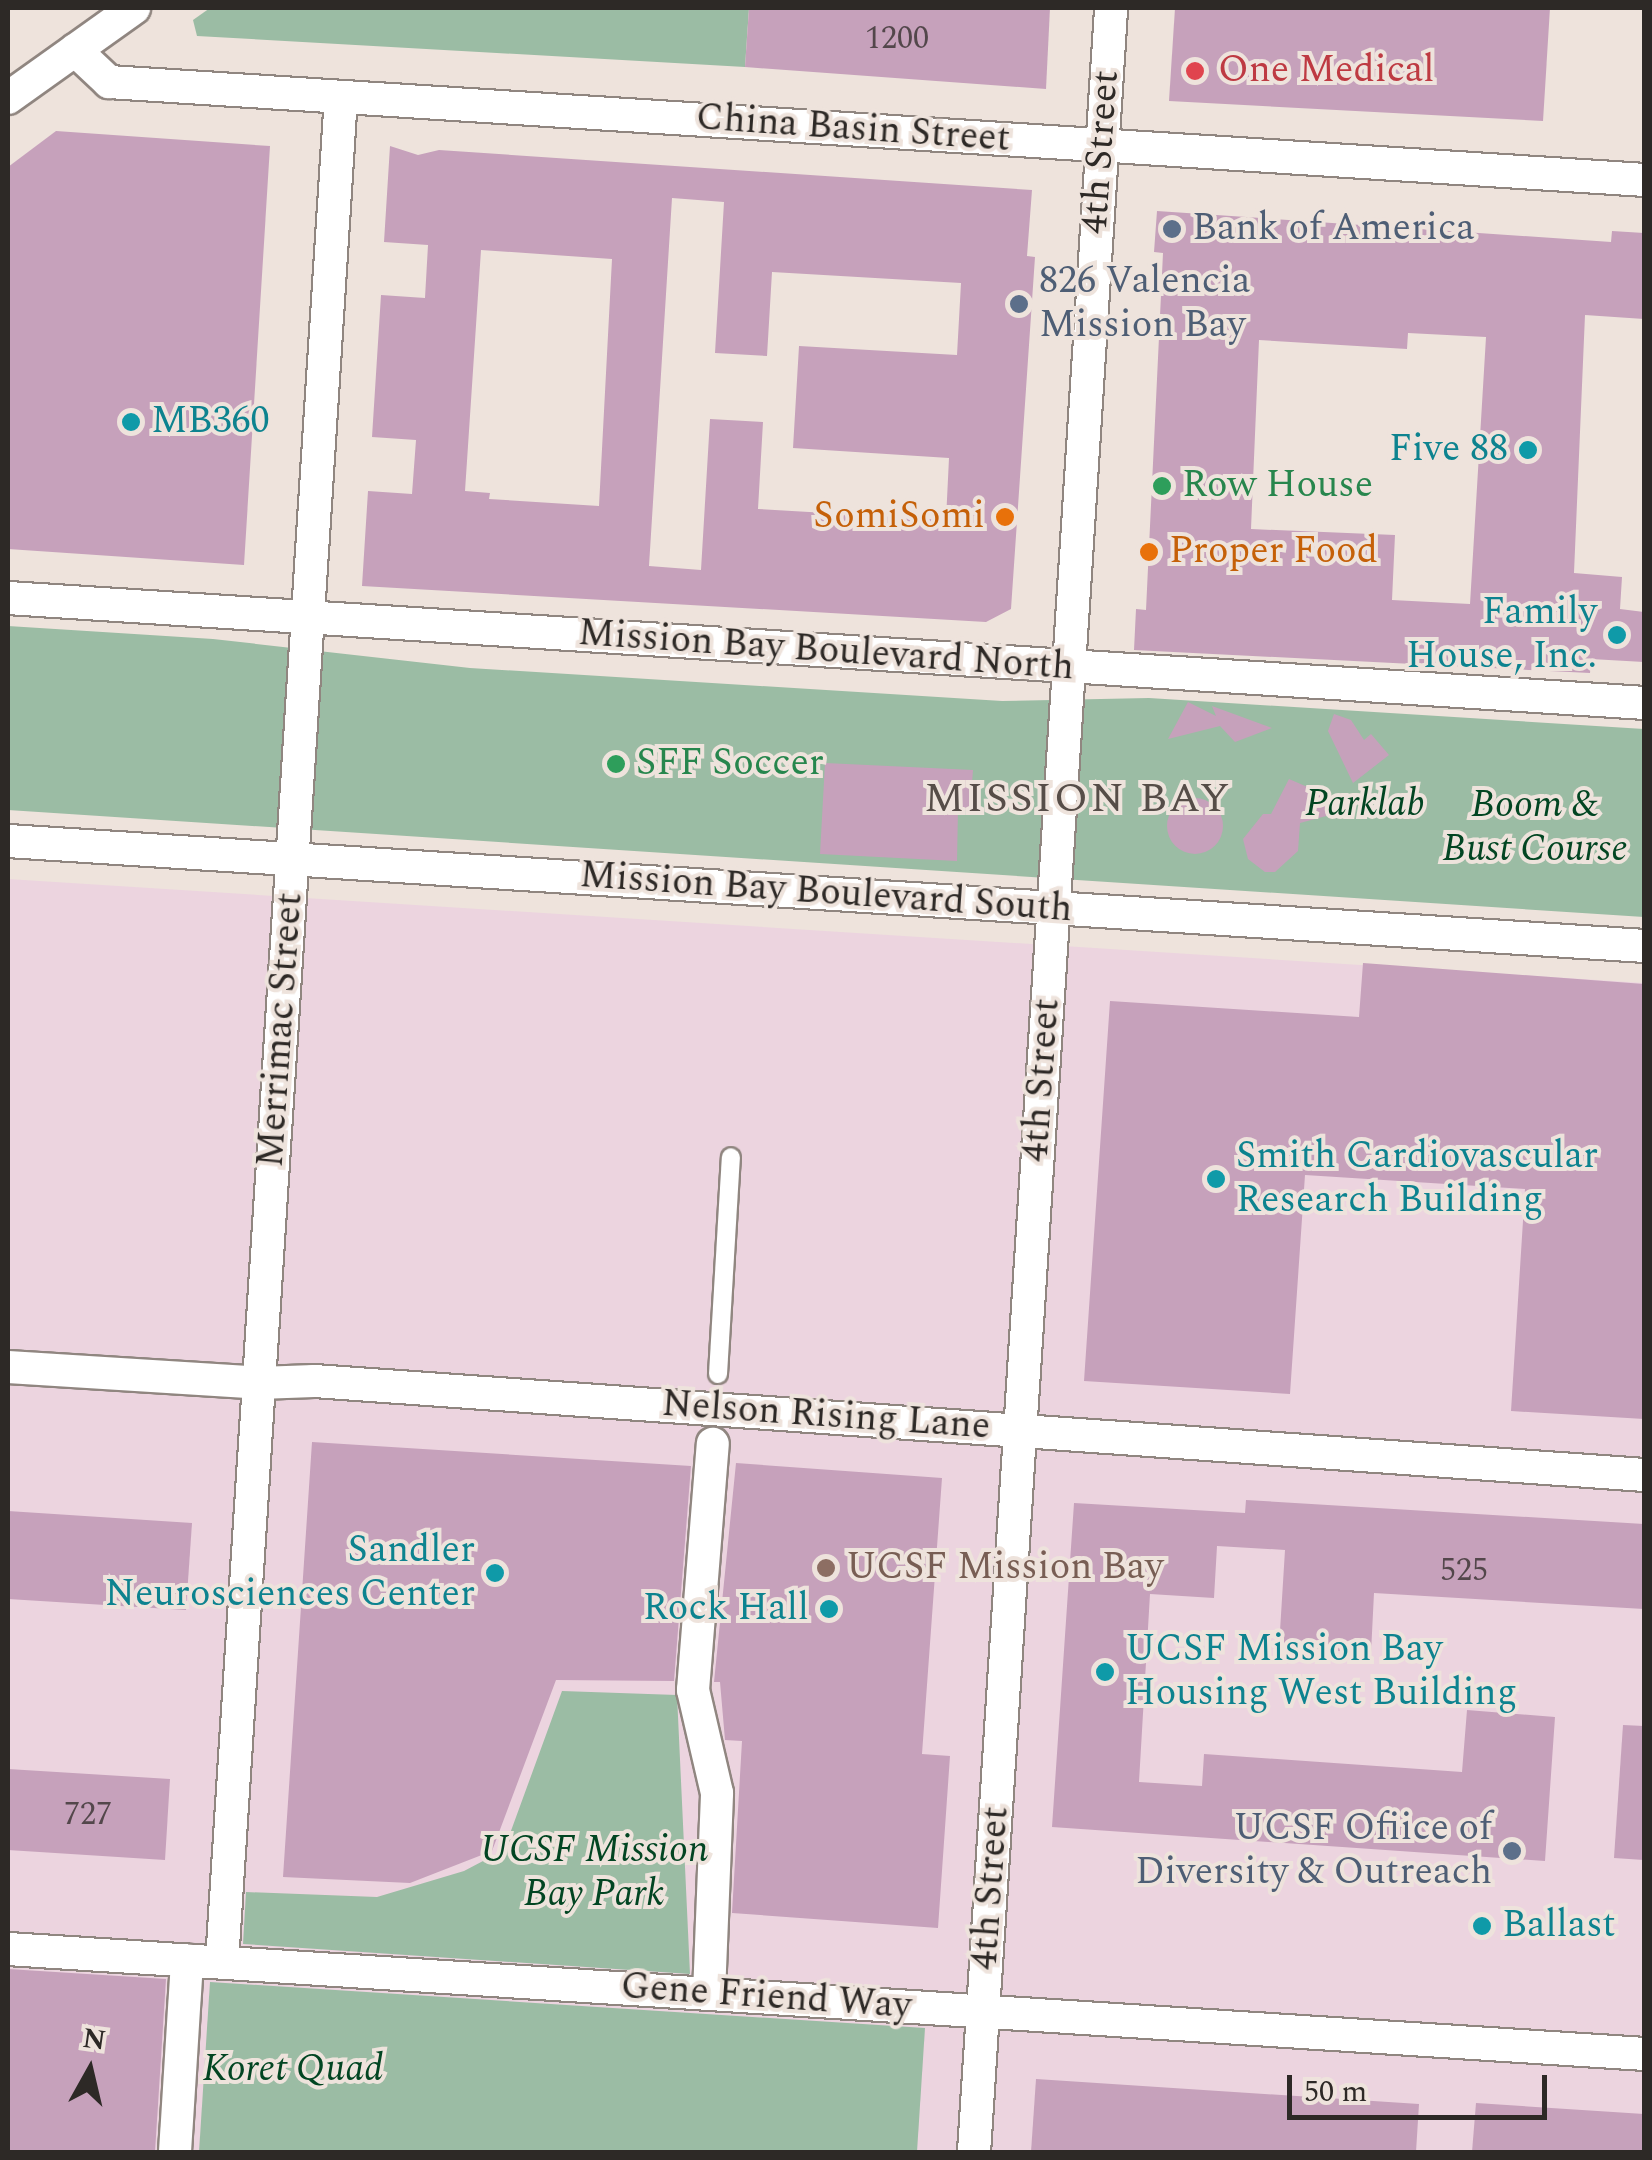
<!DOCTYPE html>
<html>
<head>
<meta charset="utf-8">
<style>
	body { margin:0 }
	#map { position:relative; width:1652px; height:2160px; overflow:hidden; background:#eee3dc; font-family:Spectral,serif }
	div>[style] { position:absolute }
	.education>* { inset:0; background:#ecd4df }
	.green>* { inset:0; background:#9bbca4 }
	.building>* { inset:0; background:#c6a1bb }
	.round { border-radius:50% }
	.roads { filter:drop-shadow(2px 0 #908680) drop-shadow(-2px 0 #908680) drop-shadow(0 2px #908680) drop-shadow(0 -2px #908680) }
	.lane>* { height:18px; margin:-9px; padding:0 9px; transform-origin:9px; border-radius:9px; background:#fff }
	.street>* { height:32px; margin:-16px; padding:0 16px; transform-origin:16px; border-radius:16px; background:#fff }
	.dots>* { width:28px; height:28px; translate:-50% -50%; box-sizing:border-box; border:5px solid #eee3dc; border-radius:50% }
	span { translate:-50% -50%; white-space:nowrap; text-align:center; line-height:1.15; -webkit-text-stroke:8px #eee3dc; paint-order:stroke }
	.number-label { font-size:32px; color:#53474b }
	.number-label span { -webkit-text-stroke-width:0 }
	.health-label { font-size:38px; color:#be3a42 }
	.left { translate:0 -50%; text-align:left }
	.street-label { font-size:38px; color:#2d2926 }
	.service-label { font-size:38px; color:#4e5e75 }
	.right { translate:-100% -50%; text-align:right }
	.culture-label { font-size:38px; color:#0d838f }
	.leisure-label { font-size:38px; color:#27864d }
	.food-label { font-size:38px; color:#c56008 }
	.park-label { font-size:38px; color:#024522; font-style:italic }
	.education-label { font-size:38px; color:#785e54 }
	.quarter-label { font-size:42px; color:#564d48; letter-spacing:2.5px }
	.frame { position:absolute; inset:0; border:10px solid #2d2926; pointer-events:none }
	.north { position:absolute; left:40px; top:2020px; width:100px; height:100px; -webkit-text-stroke:8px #eee3dc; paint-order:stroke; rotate:8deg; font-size:28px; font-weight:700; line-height:40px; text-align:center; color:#2d2926 }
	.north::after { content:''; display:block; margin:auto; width:35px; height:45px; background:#2d2926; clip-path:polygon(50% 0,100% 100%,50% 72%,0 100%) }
	.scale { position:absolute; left:1287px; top:2075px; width:260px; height:45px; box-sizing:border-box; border:5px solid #2d2926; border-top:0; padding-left:12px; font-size:30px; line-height:35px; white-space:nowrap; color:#2d2926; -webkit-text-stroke:8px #eee3dc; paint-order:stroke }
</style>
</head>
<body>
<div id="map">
	<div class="education">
		<div style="clip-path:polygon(8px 879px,1644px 983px,1644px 2152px,8px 2152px)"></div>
	</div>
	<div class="green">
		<div style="clip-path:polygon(210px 8px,749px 8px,745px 67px,197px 36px,193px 20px)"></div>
		<div style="clip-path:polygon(8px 626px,213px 639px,470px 668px,1002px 701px,1149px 698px,1644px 729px,1644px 917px,8px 810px)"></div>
		<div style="clip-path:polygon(562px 1691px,677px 1695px,690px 1974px,243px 1944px,246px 1892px,377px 1897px,464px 1871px,504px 1850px)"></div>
		<div style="clip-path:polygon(210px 1982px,925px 2028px,917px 2152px,199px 2152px)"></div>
	</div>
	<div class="building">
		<div style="clip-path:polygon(749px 8px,1050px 8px,1046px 89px,745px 67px)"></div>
		<div style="clip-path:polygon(1175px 8px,1550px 8px,1543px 121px,1169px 101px)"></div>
		<div style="clip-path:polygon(56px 131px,270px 146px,244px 565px,8px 549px,8px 167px)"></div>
		<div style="clip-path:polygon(evenodd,390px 146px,418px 155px,439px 150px,1032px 190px,1027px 256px,1035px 257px,1011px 609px,986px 622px,362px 586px,368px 491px,412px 494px,416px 440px,372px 437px,381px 295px,425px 298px,428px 245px,384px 242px,390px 146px,672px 198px,724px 202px,715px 353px,767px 356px,772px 272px,961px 283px,957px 355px,799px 346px,793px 448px,949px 458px,946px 520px,758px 509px,763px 422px,710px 419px,701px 570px,649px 566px,672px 198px,390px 146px,481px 250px,612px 259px,599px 506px,489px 499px,490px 493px,465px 491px,481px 250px)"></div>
		<div style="clip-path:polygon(evenodd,1157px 211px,1611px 242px,1612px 231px,1644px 233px,1644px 319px,1585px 315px,1574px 573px,1622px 577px,1620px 609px,1644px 612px,1644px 662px,1591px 659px,1590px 673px,1134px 650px,1136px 609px,1146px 610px,1163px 253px,1154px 252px,1157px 211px,1408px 333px,1486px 337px,1470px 604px,1392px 600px,1395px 535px,1251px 529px,1259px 340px,1407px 349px,1408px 333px)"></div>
		<div style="clip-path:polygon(1188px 702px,1216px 716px,1212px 706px,1272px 728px,1235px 742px,1220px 726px,1168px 739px)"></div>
		<div style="clip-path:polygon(1334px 714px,1351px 720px,1364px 740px,1371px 734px,1389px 755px,1353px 783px,1328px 731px)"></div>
		<div style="clip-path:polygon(825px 763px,973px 770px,970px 810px,958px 810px,957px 861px,820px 854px)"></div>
		<div style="clip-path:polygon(1289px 779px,1356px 808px,1300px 823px,1298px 851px,1275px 872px,1265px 872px,1248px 859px,1243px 839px,1263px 814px,1271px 814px)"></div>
		<div class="round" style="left:1167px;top:798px;width:56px;height:56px"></div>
		<div style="clip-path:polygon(1363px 963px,1644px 984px,1644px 1419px,1511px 1411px,1525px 1189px,1305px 1175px,1290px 1394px,1084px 1381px,1110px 1001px,1359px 1017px)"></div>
		<div style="clip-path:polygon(312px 1442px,691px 1466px,674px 1681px,556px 1680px,492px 1851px,410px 1883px,283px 1877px)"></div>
		<div style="clip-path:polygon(736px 1463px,942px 1478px,922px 1754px,950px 1756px,938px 1928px,732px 1913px,742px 1741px,725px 1740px,720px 1682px,714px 1682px)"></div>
		<div style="clip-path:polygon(1246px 1500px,1644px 1524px,1644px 1609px,1374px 1593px,1371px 1653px,1279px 1647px,1285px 1550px,1217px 1546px,1214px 1598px,1150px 1594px,1139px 1782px,1202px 1786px,1204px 1754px,1462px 1772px,1467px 1710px,1555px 1717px,1545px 1861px,1052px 1827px,1074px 1503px,1245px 1513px)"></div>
		<div style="clip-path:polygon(8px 1511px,192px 1523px,186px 1610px,8px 1599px)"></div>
		<div style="clip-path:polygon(1623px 1725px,1644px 1726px,1644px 1860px,1614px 1858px)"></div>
		<div style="clip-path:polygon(8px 1769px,170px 1779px,165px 1860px,8px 1850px)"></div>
		<div style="clip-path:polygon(8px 1969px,166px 1979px,155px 2152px,8px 2152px)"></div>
		<div style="clip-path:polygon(1036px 2079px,1419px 2104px,1416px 2152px,1031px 2152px)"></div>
		<div style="clip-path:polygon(1476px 2103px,1644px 2114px,1644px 2152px,1472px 2152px)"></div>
	</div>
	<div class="roads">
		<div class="lane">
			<div style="left:718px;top:1374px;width:217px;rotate:-86.6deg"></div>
		</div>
		<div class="street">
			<div style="left:75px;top:50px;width:47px;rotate:43.3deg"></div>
			<div style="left:109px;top:82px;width:1538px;rotate:3.65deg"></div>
			<div style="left:8px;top:98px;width:155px;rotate:-35.5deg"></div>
			<div style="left:8px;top:598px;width:1639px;rotate:3.67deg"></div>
			<div style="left:8px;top:841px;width:1639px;rotate:3.67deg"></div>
			<div style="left:8px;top:1367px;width:252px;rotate:3.6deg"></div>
			<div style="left:259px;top:1383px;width:55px;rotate:-2.1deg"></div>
			<div style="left:314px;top:1381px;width:1333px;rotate:4.04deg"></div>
			<div style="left:8px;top:1949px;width:1639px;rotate:3.67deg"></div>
			<div style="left:222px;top:1962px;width:1869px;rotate:-86.35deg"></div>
			<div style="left:709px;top:1994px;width:201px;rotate:-87.7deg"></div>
			<div style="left:717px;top:1793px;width:106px;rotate:-103.1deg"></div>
			<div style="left:693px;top:1690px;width:247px;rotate:-85.4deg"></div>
			<div style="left:175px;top:2152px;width:192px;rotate:-86.4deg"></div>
			<div style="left:974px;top:2152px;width:2148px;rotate:-86.34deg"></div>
		</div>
	</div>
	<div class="dots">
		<div style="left:1195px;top:71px;background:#e0444e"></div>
		<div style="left:1172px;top:229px;background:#5c6f8a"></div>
		<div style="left:1019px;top:304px;background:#5c6f8a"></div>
		<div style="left:131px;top:422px;background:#0f9aa8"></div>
		<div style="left:1528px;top:450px;background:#0f9aa8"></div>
		<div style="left:1162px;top:486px;background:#2e9e5b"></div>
		<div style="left:1005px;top:517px;background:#e8710a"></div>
		<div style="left:1149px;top:552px;background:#e8710a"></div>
		<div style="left:1617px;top:635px;background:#0f9aa8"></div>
		<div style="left:616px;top:764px;background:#2e9e5b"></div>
		<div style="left:1216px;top:1179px;background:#0f9aa8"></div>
		<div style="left:826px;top:1568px;background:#8d6e63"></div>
		<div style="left:495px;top:1573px;background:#0f9aa8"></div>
		<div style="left:829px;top:1609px;background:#0f9aa8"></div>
		<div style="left:1105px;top:1672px;background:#0f9aa8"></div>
		<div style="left:1512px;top:1851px;background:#5c6f8a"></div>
		<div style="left:1482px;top:1926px;background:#0f9aa8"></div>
	</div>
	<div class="number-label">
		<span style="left:897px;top:39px">1200</span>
		<span style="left:1464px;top:1571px">525</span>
		<span style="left:88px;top:1815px">727</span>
	</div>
	<div class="health-label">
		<span class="left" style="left:1218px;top:71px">One Medical</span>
	</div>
	<div class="street-label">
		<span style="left:853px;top:129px;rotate:4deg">China Basin Street</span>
		<span style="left:1101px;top:152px;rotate:-86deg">4th Street</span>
		<span style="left:826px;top:651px;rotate:4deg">Mission Bay Boulevard North</span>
		<span style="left:826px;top:893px;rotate:4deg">Mission Bay Boulevard South</span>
		<span style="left:281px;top:1030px;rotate:-86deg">Merrimac Street</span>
		<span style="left:1042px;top:1080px;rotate:-86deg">4th Street</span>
		<span style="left:826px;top:1416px;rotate:4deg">Nelson Rising Lane</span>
		<span style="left:991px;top:1888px;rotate:-86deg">4th Street</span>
		<span style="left:766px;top:1997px;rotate:4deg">Gene Friend Way</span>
	</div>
	<div class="service-label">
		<span class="left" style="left:1192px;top:229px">Bank of America</span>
		<span class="left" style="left:1039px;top:304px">826 Valencia<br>Mission Bay</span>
		<span class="right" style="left:1492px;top:1851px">UCSF Ofiice of<br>Diversity &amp; Outreach</span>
	</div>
	<div class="culture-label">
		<span class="left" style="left:151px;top:422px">MB360</span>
		<span class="right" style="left:1508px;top:450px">Five 88</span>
		<span class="right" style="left:1597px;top:635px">Family<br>House, Inc.</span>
		<span class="left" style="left:1236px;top:1179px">Smith Cardiovascular<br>Research Building</span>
		<span class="right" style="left:475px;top:1573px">Sandler<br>Neurosciences Center</span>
		<span class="right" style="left:809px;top:1609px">Rock Hall</span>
		<span class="left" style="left:1125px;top:1672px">UCSF Mission Bay<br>Housing West Building</span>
		<span class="left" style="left:1502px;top:1926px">Ballast</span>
	</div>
	<div class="leisure-label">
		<span class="left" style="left:1182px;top:486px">Row House</span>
		<span class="left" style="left:636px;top:764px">SFF Soccer</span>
	</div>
	<div class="food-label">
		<span class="right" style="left:985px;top:517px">SomiSomi</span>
		<span class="left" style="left:1169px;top:552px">Proper Food</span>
	</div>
	<div class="park-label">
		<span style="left:1365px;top:805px">Parklab</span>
		<span style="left:1535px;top:828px">Boom &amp;<br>Bust Course</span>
		<span style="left:594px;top:1873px">UCSF Mission<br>Bay Park</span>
		<span style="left:293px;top:2070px">Koret Quad</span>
	</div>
	<div class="education-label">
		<span class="left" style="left:846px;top:1568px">UCSF Mission Bay</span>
	</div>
	<div class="quarter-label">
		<span style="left:1078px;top:799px">MISSION BAY</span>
	</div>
	<div class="frame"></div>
	<div class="north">N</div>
	<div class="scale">50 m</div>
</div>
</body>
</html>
